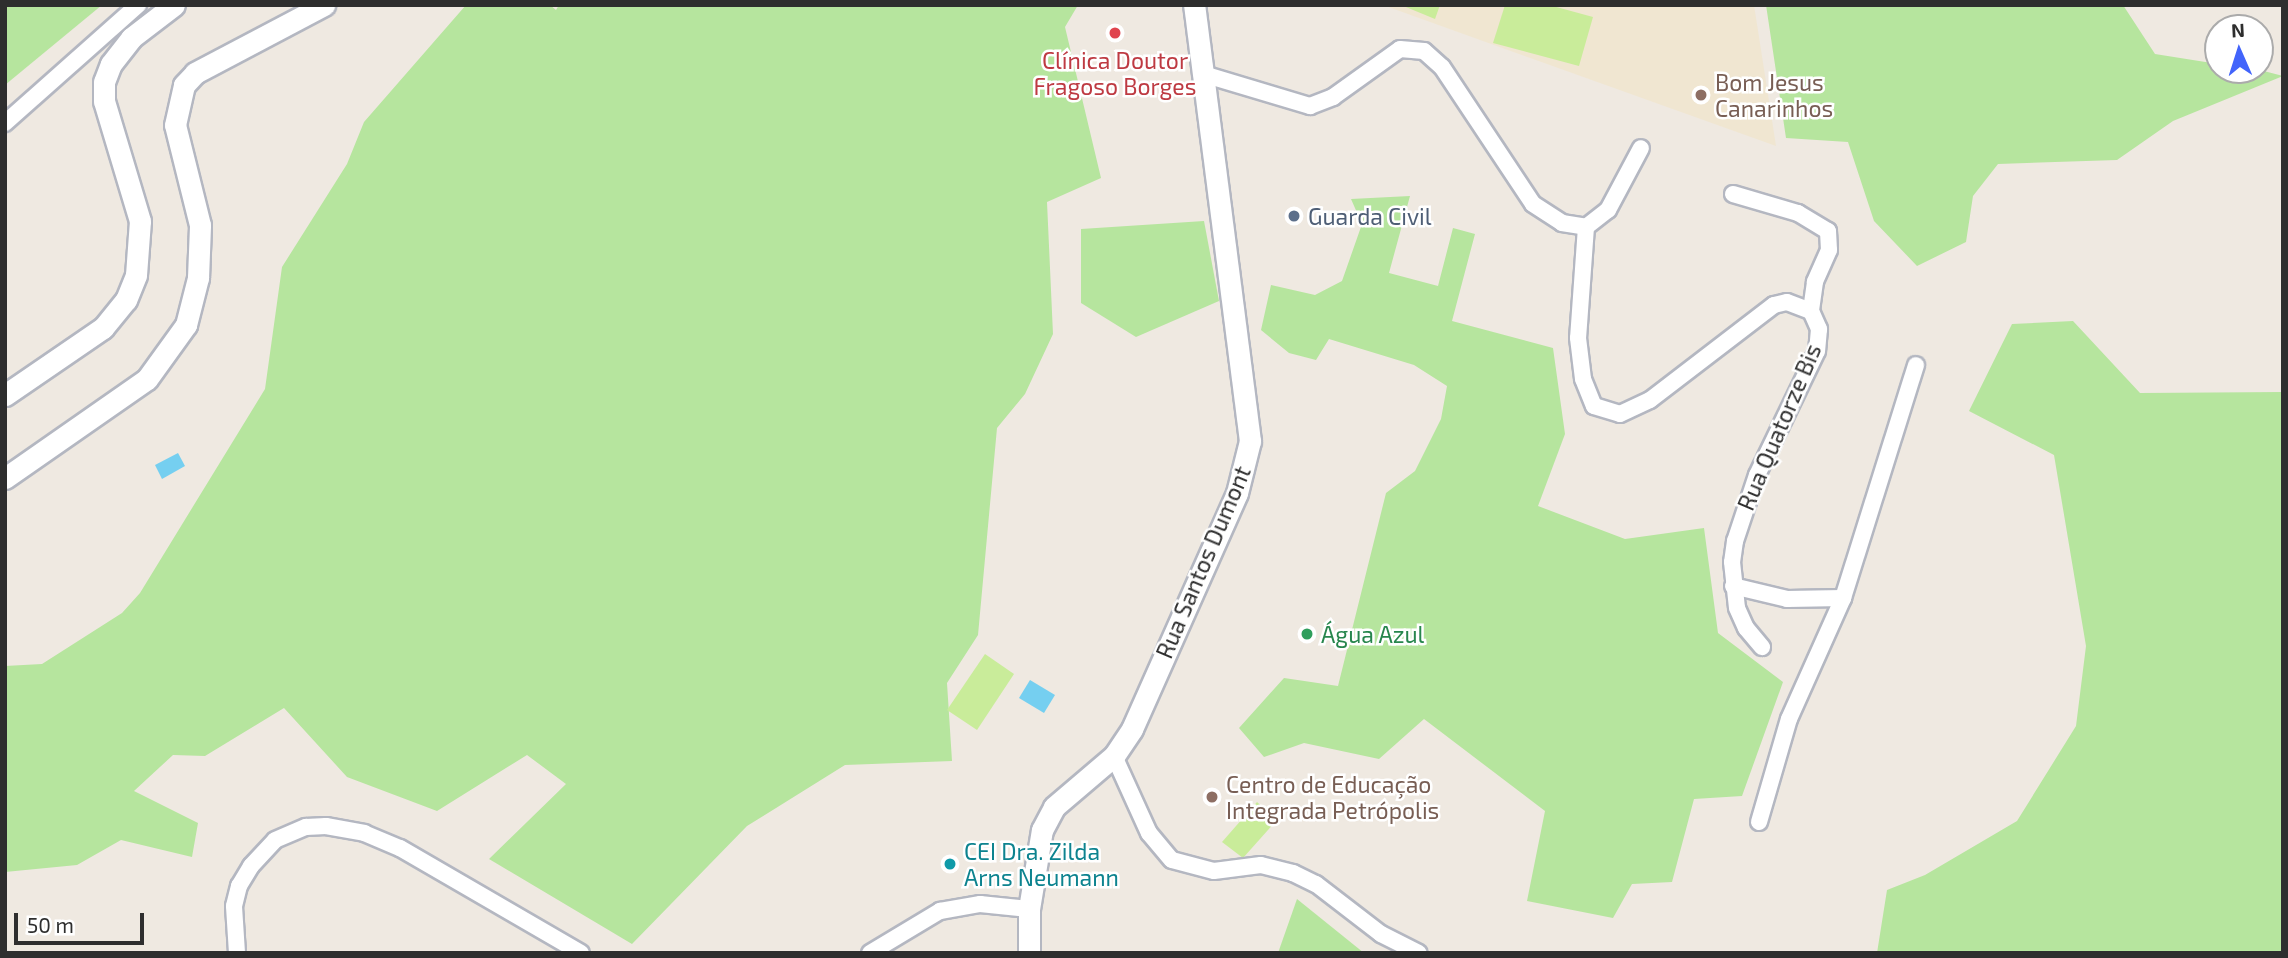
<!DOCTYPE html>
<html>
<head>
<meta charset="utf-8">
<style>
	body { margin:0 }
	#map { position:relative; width:2288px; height:958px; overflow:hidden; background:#efe9e1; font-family:"Exo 2",sans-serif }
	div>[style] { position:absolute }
	.education>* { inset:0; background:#f0e6d1 }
	.green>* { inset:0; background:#b6e59e }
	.pitch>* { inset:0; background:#c9ec9a }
	.water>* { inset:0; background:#75cff0 }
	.roads { filter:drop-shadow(2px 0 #b4b7c1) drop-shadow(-2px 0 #b4b7c1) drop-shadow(0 2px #b4b7c1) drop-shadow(0 -2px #b4b7c1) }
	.minor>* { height:16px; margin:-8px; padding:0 8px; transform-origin:8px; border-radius:8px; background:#fff }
	.secondary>* { height:21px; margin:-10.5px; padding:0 10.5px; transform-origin:10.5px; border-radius:10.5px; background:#fff }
	.dots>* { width:19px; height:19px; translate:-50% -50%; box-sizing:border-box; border:4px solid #fff; border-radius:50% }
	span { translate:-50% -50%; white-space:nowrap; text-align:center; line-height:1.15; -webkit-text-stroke:5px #fff; paint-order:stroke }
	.health-label { font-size:23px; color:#be3a42 }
	.education-label { font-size:23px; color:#785e54 }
	.left { translate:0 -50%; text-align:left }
	.service-label { font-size:23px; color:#4e5e75 }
	.street-label { font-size:23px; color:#2e2e2e }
	.leisure-label { font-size:23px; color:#27864d }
	.culture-label { font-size:23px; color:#0d838f }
	.frame { position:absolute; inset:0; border:7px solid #2e2e2e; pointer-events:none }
	.north { position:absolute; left:2204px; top:14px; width:70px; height:70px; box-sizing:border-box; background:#fff; border:2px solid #ababab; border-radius:50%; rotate:357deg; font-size:19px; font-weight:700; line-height:28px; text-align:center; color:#2e2e2e }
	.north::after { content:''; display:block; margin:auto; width:24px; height:32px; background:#4264fb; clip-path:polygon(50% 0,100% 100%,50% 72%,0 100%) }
	.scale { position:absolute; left:14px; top:913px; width:130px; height:32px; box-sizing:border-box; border:4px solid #2e2e2e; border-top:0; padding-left:9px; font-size:21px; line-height:24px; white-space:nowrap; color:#2e2e2e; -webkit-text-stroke:5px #fff; paint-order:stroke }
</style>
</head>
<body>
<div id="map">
	<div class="education">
		<div style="clip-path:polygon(1383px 5px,1754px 5px,1776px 146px,1494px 45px)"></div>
	</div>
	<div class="green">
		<div style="clip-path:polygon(5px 5px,102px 5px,5px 85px)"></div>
		<div style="clip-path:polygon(466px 5px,550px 5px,556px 10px,559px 5px,1078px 5px,1065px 27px,1101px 178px,1047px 202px,1053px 334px,1025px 394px,997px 428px,978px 635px,947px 683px,952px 761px,845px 765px,747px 826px,632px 944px,489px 859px,566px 784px,527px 755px,437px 811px,347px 777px,284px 708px,205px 756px,173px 755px,134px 791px,198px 823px,192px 857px,121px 840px,77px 865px,5px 872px,5px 666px,42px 664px,122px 613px,140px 593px,265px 389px,282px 267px,347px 164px,364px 122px)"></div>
		<div style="clip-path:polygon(1766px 5px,2123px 5px,2155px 54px,2218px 64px,2218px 70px,2260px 70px,2283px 76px,2173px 121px,2117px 160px,1998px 164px,1973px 196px,1966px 242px,1917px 266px,1874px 221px,1848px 142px,1786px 138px)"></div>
		<div style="clip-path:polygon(1410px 196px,1389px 273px,1438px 286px,1453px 228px,1475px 234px,1452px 321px,1553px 348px,1565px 434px,1538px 506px,1625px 539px,1704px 528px,1718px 633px,1783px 682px,1742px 796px,1694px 799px,1672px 882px,1632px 884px,1613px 918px,1527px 901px,1545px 811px,1424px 719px,1379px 759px,1304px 743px,1264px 757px,1239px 728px,1284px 678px,1338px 686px,1386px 493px,1415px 471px,1441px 419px,1447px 386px,1414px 365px,1329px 339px,1316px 360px,1289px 353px,1261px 330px,1271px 285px,1315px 295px,1342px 281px,1362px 224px,1351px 199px)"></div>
		<div style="clip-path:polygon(1204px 221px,1219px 301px,1136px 337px,1081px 303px,1081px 229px)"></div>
		<div style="clip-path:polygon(2073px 321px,2140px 393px,2283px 392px,2283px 953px,1877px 953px,1887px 890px,1925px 875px,2017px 821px,2076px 726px,2086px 646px,2054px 455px,1969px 411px,2012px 324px)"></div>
		<div style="clip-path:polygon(1297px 899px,1364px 953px,1278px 953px)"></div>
	</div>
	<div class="pitch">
		<div style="clip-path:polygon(1401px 5px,1440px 5px,1435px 19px)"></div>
		<div style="clip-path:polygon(1505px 5px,1549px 5px,1593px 17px,1579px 66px,1493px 43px)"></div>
		<div style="clip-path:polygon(985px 654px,1014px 674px,977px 730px,947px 710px)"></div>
		<div style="clip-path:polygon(1257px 802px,1277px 820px,1243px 858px,1222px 842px)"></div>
	</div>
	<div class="water">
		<div style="clip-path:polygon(178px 453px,185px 466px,162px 479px,155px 465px)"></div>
		<div style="clip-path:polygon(1030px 680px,1055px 695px,1044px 713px,1019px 698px)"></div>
	</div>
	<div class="roads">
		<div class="minor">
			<div style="left:1203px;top:74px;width:112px;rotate:16.7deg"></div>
			<div style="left:1310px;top:106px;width:25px;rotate:-21deg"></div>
			<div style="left:1333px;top:97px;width:82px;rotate:-35.6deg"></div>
			<div style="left:1400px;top:49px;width:24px;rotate:5deg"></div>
			<div style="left:1424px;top:51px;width:24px;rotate:42deg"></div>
			<div style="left:1442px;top:67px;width:164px;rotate:56.4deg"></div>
			<div style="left:1533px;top:204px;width:35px;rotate:33deg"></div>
			<div style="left:1562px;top:223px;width:24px;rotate:9deg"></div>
			<div style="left:1586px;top:227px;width:28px;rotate:-38deg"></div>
			<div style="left:1608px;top:210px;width:70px;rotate:-62deg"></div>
			<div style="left:5px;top:123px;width:178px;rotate:-41.6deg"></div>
			<div style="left:1733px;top:194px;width:68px;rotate:16.3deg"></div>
			<div style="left:1798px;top:213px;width:35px;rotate:31deg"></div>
			<div style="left:1828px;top:231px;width:19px;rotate:87deg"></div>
			<div style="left:1829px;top:250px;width:35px;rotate:114deg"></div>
			<div style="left:1815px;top:282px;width:29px;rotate:98deg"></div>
			<div style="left:1586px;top:227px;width:111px;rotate:94.1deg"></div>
			<div style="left:1578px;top:338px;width:41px;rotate:83deg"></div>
			<div style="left:1583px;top:379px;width:29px;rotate:68deg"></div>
			<div style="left:1594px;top:406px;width:27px;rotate:17deg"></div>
			<div style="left:1620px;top:414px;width:33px;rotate:-25deg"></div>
			<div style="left:1650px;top:400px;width:156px;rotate:-37.5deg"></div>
			<div style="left:1774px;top:305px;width:13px;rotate:-13deg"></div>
			<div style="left:1787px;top:302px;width:26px;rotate:21deg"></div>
			<div style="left:1811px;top:311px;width:20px;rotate:66deg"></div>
			<div style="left:1819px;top:329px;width:22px;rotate:95deg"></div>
			<div style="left:1817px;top:351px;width:138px;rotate:115.8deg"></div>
			<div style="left:1757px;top:475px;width:70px;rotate:108.4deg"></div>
			<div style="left:1735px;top:541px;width:21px;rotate:98deg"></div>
			<div style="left:1732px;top:562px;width:46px;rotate:83.8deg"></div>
			<div style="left:1737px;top:608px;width:22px;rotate:66deg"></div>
			<div style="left:1746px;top:628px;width:25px;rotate:50deg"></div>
			<div style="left:1733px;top:586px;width:56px;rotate:13.5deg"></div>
			<div style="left:1787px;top:599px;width:56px;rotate:-1deg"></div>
			<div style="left:1114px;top:756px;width:85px;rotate:65.6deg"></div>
			<div style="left:1149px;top:833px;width:35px;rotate:50deg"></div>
			<div style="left:1172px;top:860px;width:43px;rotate:14.7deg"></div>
			<div style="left:1214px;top:871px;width:47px;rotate:-7.3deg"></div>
			<div style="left:1261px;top:865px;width:33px;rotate:14deg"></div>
			<div style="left:1293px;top:873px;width:25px;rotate:26deg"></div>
			<div style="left:1316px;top:884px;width:82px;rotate:37.6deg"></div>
			<div style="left:1381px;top:934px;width:42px;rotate:26.6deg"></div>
			<div style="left:1759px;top:822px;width:107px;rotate:-73.8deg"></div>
			<div style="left:1789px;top:719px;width:133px;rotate:-65.9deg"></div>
			<div style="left:1843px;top:598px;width:244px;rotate:-72.6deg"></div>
			<div style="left:237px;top:953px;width:47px;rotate:-93.7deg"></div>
			<div style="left:234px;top:906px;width:21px;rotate:-76deg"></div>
			<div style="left:239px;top:886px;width:23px;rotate:-59deg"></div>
			<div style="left:251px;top:866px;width:35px;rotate:-47deg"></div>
			<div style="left:275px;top:840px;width:34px;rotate:-23deg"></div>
			<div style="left:306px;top:827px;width:20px;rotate:-3deg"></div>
			<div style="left:326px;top:826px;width:39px;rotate:10deg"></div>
			<div style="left:364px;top:833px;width:39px;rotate:23deg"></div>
			<div style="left:400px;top:848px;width:209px;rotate:30.1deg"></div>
			<div style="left:870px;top:953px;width:82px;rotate:-31deg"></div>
			<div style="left:940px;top:911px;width:41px;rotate:-9.9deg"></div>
			<div style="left:980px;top:904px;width:49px;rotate:5.8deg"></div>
		</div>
		<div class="secondary">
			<div style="left:5px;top:395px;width:119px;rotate:-34.4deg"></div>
			<div style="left:103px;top:328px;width:36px;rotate:-51deg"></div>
			<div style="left:126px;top:300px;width:27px;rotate:-68deg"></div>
			<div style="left:136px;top:275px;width:54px;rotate:-85.8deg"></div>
			<div style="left:140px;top:221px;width:125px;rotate:-106.7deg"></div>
			<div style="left:104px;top:101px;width:19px;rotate:-90deg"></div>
			<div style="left:104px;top:82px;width:19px;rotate:-69deg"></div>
			<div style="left:111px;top:64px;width:33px;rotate:-52deg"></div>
			<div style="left:131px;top:38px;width:54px;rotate:-37.5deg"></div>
			<div style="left:5px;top:478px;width:173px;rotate:-34.9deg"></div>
			<div style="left:147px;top:379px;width:67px;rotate:-54.2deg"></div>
			<div style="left:186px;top:325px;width:49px;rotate:-75.7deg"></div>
			<div style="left:198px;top:278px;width:53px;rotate:-87.8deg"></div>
			<div style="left:200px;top:225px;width:103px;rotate:-104deg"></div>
			<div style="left:175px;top:125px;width:41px;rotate:-77.3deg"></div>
			<div style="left:184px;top:85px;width:16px;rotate:-47deg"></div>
			<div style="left:195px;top:73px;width:146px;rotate:-27.8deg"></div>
			<div style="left:1029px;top:953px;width:44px;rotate:-90deg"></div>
			<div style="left:1029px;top:909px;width:80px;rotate:-80.7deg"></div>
			<div style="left:1042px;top:830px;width:26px;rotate:-62deg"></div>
			<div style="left:1054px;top:807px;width:79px;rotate:-40.4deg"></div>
			<div style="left:1114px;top:756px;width:32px;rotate:-56deg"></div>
			<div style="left:1132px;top:729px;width:258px;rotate:-66deg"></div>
			<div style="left:1237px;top:493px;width:54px;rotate:-76deg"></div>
			<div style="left:1250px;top:441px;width:440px;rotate:-97.3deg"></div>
		</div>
	</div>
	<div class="dots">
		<div style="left:1115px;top:33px;background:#e0444e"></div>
		<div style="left:1701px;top:95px;background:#8d6e63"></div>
		<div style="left:1294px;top:216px;background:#5c6f8a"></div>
		<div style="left:1307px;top:634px;background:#2e9e5b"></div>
		<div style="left:1212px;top:797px;background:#8d6e63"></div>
		<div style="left:950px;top:864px;background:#0f9aa8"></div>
	</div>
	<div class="health-label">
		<span style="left:1115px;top:73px">Clínica Doutor<br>Fragoso Borges</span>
	</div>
	<div class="education-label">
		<span class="left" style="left:1715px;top:95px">Bom Jesus<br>Canarinhos</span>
		<span class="left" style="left:1226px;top:797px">Centro de Educação<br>Integrada Petrópolis</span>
	</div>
	<div class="service-label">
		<span class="left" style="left:1308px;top:216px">Guarda Civil</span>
	</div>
	<div class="street-label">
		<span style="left:1779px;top:427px;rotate:-67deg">Rua Quatorze Bis</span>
		<span style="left:1203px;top:562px;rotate:-67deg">Rua Santos Dumont</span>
	</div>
	<div class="leisure-label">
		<span class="left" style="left:1321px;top:634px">Água Azul</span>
	</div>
	<div class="culture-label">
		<span class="left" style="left:964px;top:864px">CEI Dra. Zilda<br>Arns Neumann</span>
	</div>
	<div class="frame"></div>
	<div class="north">N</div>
	<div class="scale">50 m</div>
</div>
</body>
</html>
